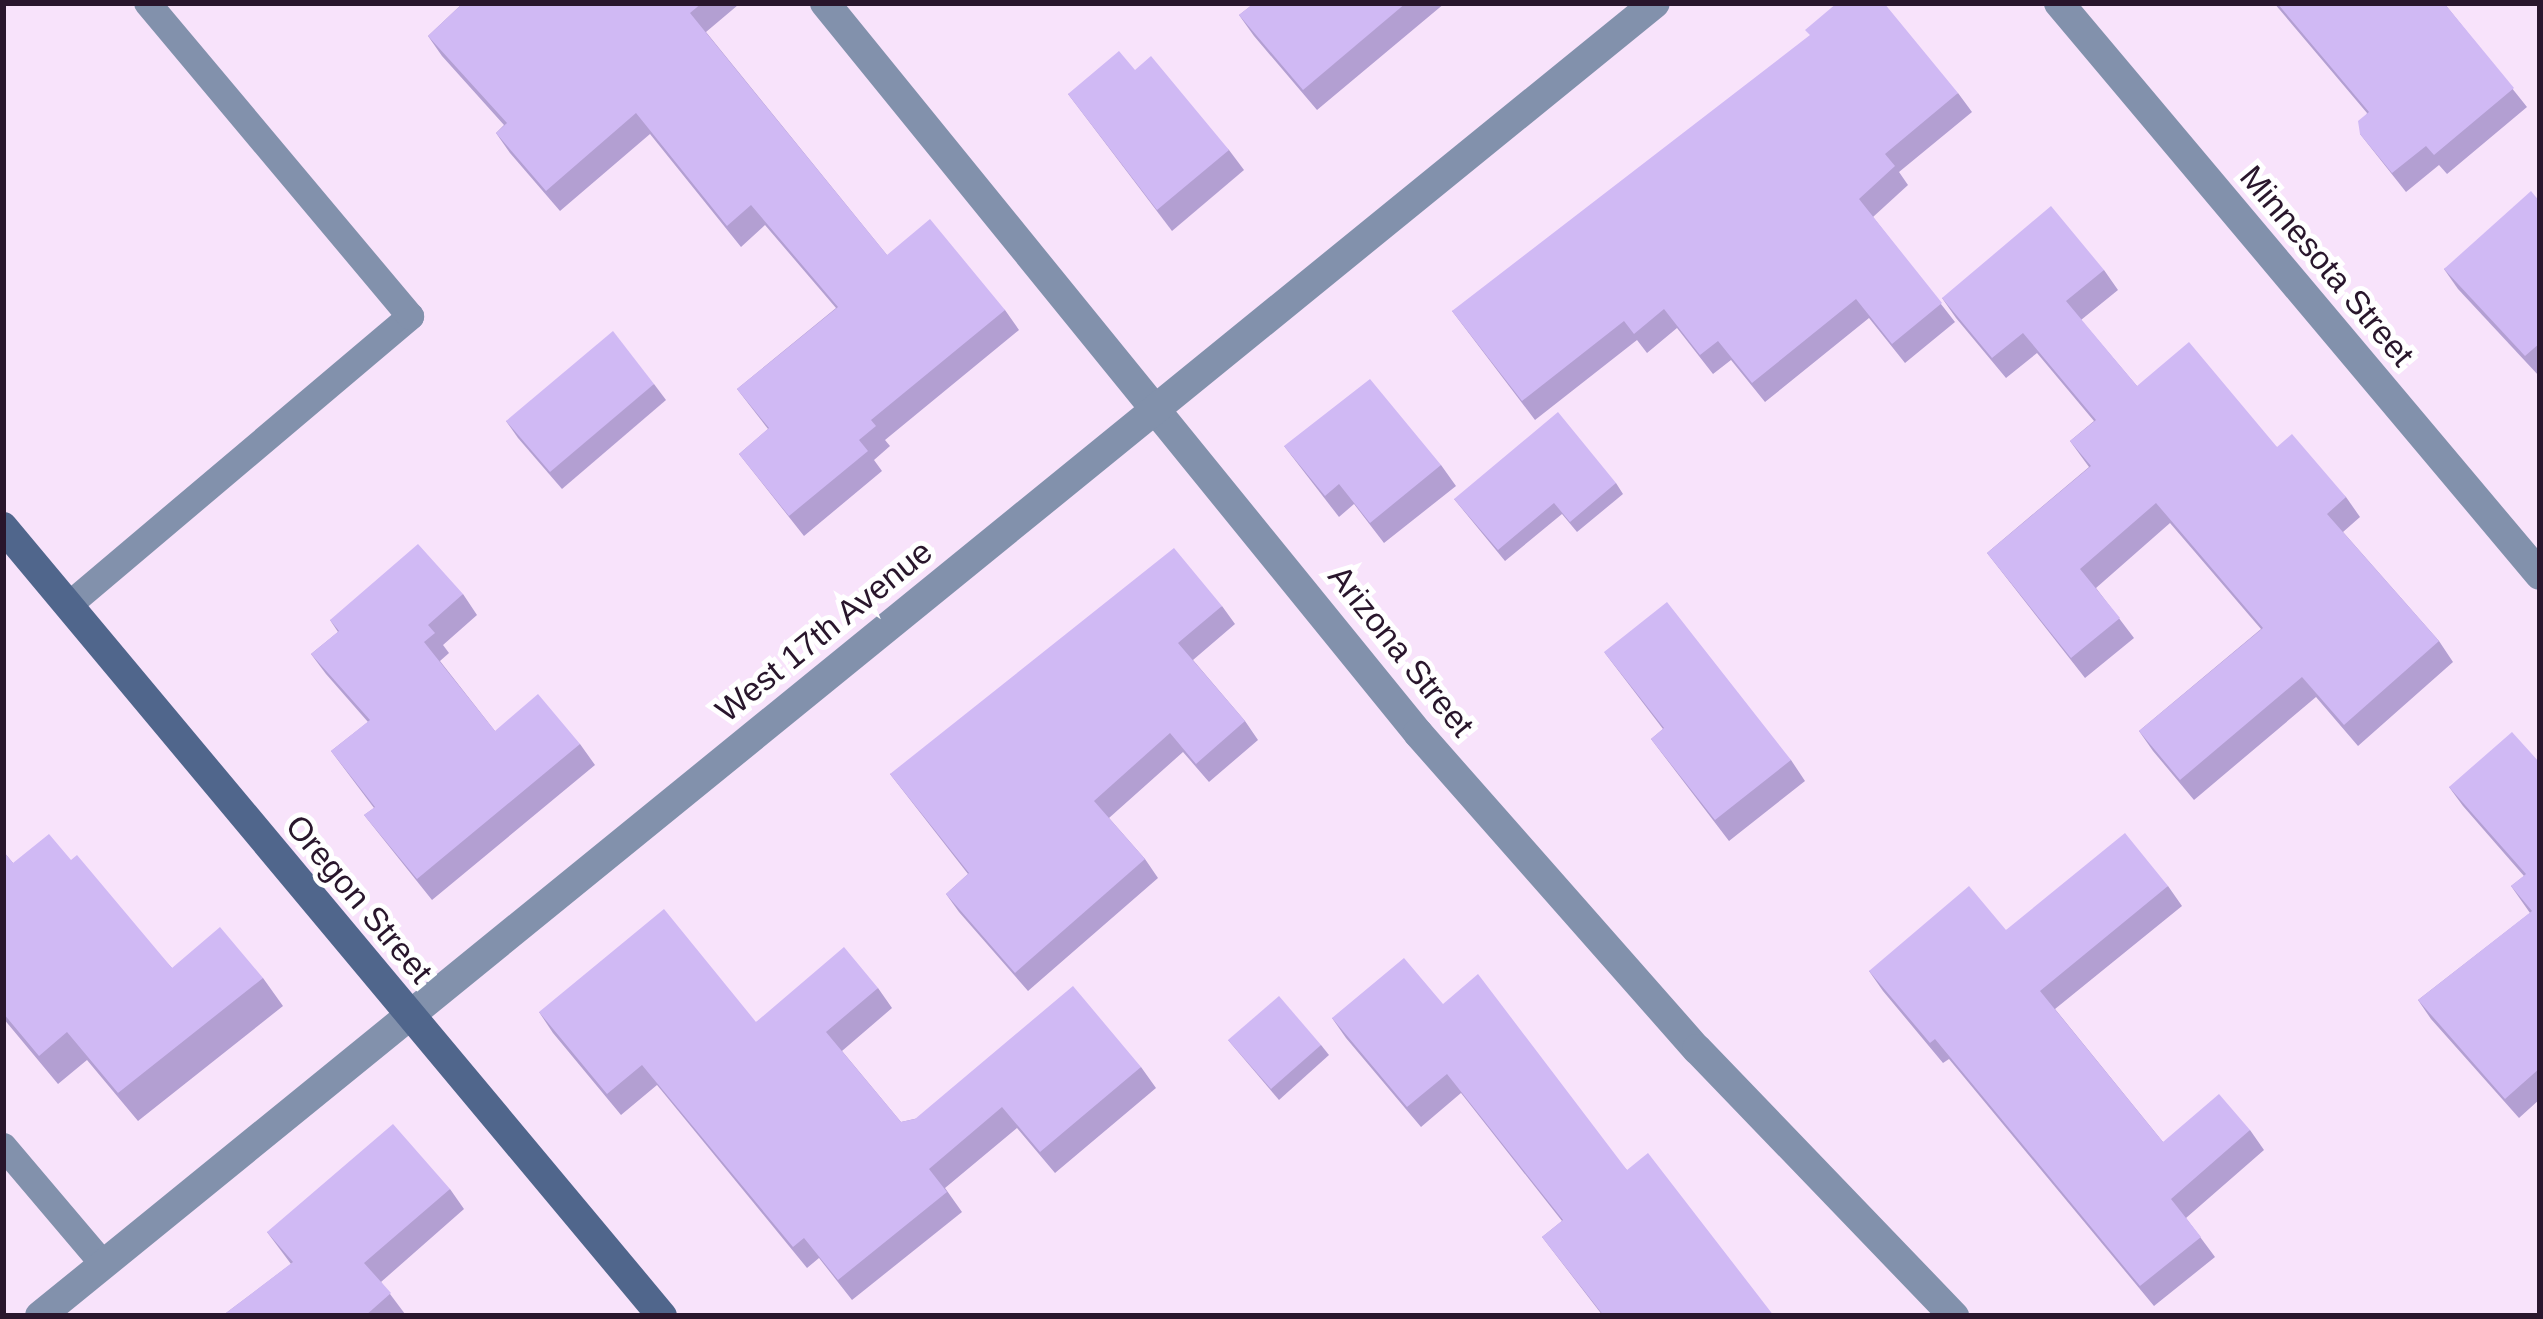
<!DOCTYPE html>
<html>
<head>
<meta charset="utf-8">
<style>
	body { margin:0 }
	#map { position:relative; width:2543px; height:1319px; overflow:hidden; background:#f8e3fb; font-family:Helvetica,sans-serif }
	div>[style] { position:absolute }
	.lane>* { height:27px; margin:-13.5px; padding:0 13.5px; transform-origin:13.5px; border-radius:13.5px; background:#8291ac }
	.street>* { height:30px; margin:-15px; padding:0 15px; transform-origin:15px; border-radius:15px; background:#8291ac }
	.secondary>* { height:30px; margin:-15px; padding:0 15px; transform-origin:15px; border-radius:15px; background:#50668c }
	.wall>* { inset:0; background:#b39fd2 }
	.building>* { inset:0; background:#d0b9f4 }
	span { translate:-50% -50%; white-space:nowrap; text-align:center; line-height:1.15; -webkit-text-stroke:10px #fff; paint-order:stroke }
	.street-label { font-size:33px; color:#29162c }
	.frame { position:absolute; inset:0; border:6px solid #29162c; pointer-events:none }
</style>
</head>
<body>
<div id="map">
	<div class="lane">
		<div style="left:68px;top:605px;width:448px;rotate:-40.2deg"></div>
		<div style="left:410px;top:316px;width:409px;rotate:-130deg"></div>
		<div style="left:3px;top:1146px;width:155px;rotate:49.7deg"></div>
	</div>
	<div class="street">
		<div style="left:825px;top:3px;width:941px;rotate:50.91deg"></div>
		<div style="left:1418px;top:733px;width:422px;rotate:48.6deg"></div>
		<div style="left:1697px;top:1049px;width:371px;rotate:46.1deg"></div>
		<div style="left:2059px;top:3px;width:747px;rotate:49.94deg"></div>
		<div style="left:40px;top:1316px;width:2081px;rotate:-39.11deg"></div>
	</div>
	<div class="secondary">
		<div style="left:3px;top:527px;width:1028px;rotate:50.13deg"></div>
	</div>
	<div class="wall">
		<div style="clip-path:polygon(463px 3px,737px 3px,738px 5px,706px 32px,887px 255px,1005px 310px,1019px 330px,885px 440px,890px 446px,874px 460px,882px 471px,804px 536px,739px 454px,768px 429px,737px 389px,836px 308px,765px 225px,741px 247px,650px 134px,560px 211px,510px 153px,496px 133px,504px 125px,442px 56px,428px 36px)"></div>
		<div style="clip-path:polygon(1251px 3px,1445px 3px,1317px 110px,1254px 36px,1239px 15px,1252px 5px)"></div>
		<div style="clip-path:polygon(2274px 3px,2444px 3px,2527px 107px,2447px 174px,2439px 165px,2406px 192px,2360px 134px,2367px 113px)"></div>
		<div style="clip-path:polygon(1135px 70px,1229px 150px,1244px 170px,1172px 231px,1068px 94px)"></div>
		<div style="clip-path:polygon(1958px 93px,1972px 112px,1899px 172px,1908px 185px,1873px 217px,1955px 322px,1905px 363px,1869px 318px,1765px 402px,1731px 360px,1713px 374px,1677px 328px,1647px 353px,1637px 340px,1535px 420px,1452px 311px)"></div>
		<div style="clip-path:polygon(2540px 202px,2539px 376px,2458px 289px,2444px 269px)"></div>
		<div style="clip-path:polygon(2104px 270px,2118px 290px,2081px 320px,2137px 386px,2277px 447px,2346px 497px,2360px 517px,2343px 532px,2439px 641px,2453px 662px,2358px 746px,2316px 697px,2194px 800px,2153px 751px,2139px 731px,2261px 629px,2170px 523px,2096px 588px,2134px 638px,2085px 678px,1987px 553px,2089px 467px,2070px 441px,2094px 421px,2037px 353px,2006px 378px,1956px 318px,1942px 298px)"></div>
		<div style="clip-path:polygon(654px 384px,666px 400px,562px 489px,518px 438px,506px 421px)"></div>
		<div style="clip-path:polygon(1284px 446px,1441px 465px,1456px 486px,1384px 543px,1354px 504px,1339px 517px)"></div>
		<div style="clip-path:polygon(1616px 483px,1623px 494px,1577px 532px,1562px 514px,1505px 561px,1454px 499px)"></div>
		<div style="clip-path:polygon(463px 594px,477px 615px,443px 645px,449px 653px,440px 661px,495px 731px,580px 744px,595px 765px,432px 900px,364px 815px,374px 808px,331px 751px,368px 722px,326px 674px,311px 654px,338px 632px,330px 620px)"></div>
		<div style="clip-path:polygon(1222px 606px,1235px 624px,1193px 660px,1245px 721px,1258px 740px,1209px 782px,1183px 752px,1109px 818px,1145px 859px,1158px 878px,1028px 991px,959px 912px,946px 894px,968px 874px,890px 774px)"></div>
		<div style="clip-path:polygon(1604px 652px,1791px 760px,1805px 781px,1729px 841px,1651px 739px,1663px 729px)"></div>
		<div style="clip-path:polygon(2540px 763px,2540px 1099px,2519px 1118px,2431px 1019px,2418px 1000px,2530px 913px,2511px 886px,2524px 876px,2463px 806px,2449px 787px)"></div>
		<div style="clip-path:polygon(3px 851px,13px 863px,71px 860px,172px 968px,263px 978px,283px 1006px,138px 1121px,87px 1060px,58px 1084px,3px 1018px)"></div>
		<div style="clip-path:polygon(2168px 886px,2182px 906px,2055px 1009px,2163px 1142px,2250px 1130px,2264px 1150px,2186px 1218px,2215px 1257px,2154px 1306px,1949px 1059px,1943px 1063px,1883px 991px,1869px 971px,2006px 930px)"></div>
		<div style="clip-path:polygon(878px 988px,892px 1008px,842px 1051px,901px 1122px,1141px 1067px,1156px 1088px,1055px 1173px,1017px 1128px,945px 1188px,962px 1212px,852px 1300px,819px 1258px,807px 1268px,657px 1085px,621px 1115px,553px 1033px,539px 1012px,756px 1022px)"></div>
		<div style="clip-path:polygon(1443px 1004px,1627px 1170px,1774px 1316px,1603px 1316px,1542px 1237px,1562px 1221px,1461px 1093px,1421px 1127px,1346px 1038px,1332px 1018px)"></div>
		<div style="clip-path:polygon(1228px 1040px,1321px 1045px,1329px 1055px,1279px 1100px)"></div>
		<div style="clip-path:polygon(450px 1189px,464px 1209px,381px 1282px,405px 1314px,403px 1316px,222px 1316px,291px 1264px,267px 1232px)"></div>
	</div>
	<div class="building">
		<div style="clip-path:polygon(463px 3px,702px 3px,690px 13px,887px 255px,930px 219px,1005px 310px,871px 420px,876px 426px,859px 440px,868px 451px,789px 516px,739px 454px,769px 428px,737px 389px,838px 307px,751px 205px,727px 226px,636px 113px,546px 191px,496px 133px,507px 123px,428px 36px)"></div>
		<div style="clip-path:polygon(1254px 3px,1406px 3px,1303px 90px,1239px 15px)"></div>
		<div style="clip-path:polygon(1837px 3px,1884px 3px,1958px 93px,1885px 154px,1895px 166px,1859px 199px,1942px 303px,1892px 344px,1856px 299px,1752px 383px,1718px 341px,1700px 355px,1664px 309px,1634px 334px,1624px 321px,1522px 401px,1452px 311px,1810px 35px,1805px 30px)"></div>
		<div style="clip-path:polygon(2277px 3px,2444px 3px,2514px 88px,2434px 155px,2426px 146px,2392px 173px,2360px 134px,2358px 121px,2369px 112px)"></div>
		<div style="clip-path:polygon(1119px 51px,1135px 70px,1151px 56px,1229px 150px,1157px 210px,1068px 94px)"></div>
		<div style="clip-path:polygon(2531px 191px,2540px 202px,2540px 343px,2525px 356px,2444px 269px)"></div>
		<div style="clip-path:polygon(2051px 206px,2104px 270px,2066px 301px,2137px 386px,2189px 342px,2277px 447px,2292px 434px,2346px 497px,2327px 514px,2439px 641px,2344px 725px,2302px 677px,2180px 780px,2139px 731px,2263px 628px,2156px 503px,2080px 569px,2120px 618px,2071px 658px,1987px 553px,2091px 466px,2070px 441px,2096px 420px,2023px 333px,1992px 358px,1942px 298px)"></div>
		<div style="clip-path:polygon(613px 331px,654px 384px,550px 472px,506px 421px)"></div>
		<div style="clip-path:polygon(1370px 379px,1441px 465px,1370px 523px,1339px 484px,1325px 496px,1284px 446px)"></div>
		<div style="clip-path:polygon(1558px 412px,1616px 483px,1570px 522px,1554px 503px,1498px 550px,1454px 499px)"></div>
		<div style="clip-path:polygon(418px 544px,463px 594px,428px 625px,435px 633px,424px 642px,495px 731px,538px 694px,580px 744px,417px 879px,364px 815px,375px 807px,331px 751px,370px 720px,311px 654px,339px 631px,330px 620px)"></div>
		<div style="clip-path:polygon(1174px 548px,1222px 606px,1178px 643px,1245px 721px,1196px 764px,1170px 733px,1094px 801px,1145px 859px,1015px 973px,946px 894px,969px 873px,890px 774px)"></div>
		<div style="clip-path:polygon(1667px 602px,1791px 760px,1715px 820px,1651px 739px,1664px 728px,1604px 652px)"></div>
		<div style="clip-path:polygon(2512px 732px,2540px 763px,2540px 1068px,2505px 1099px,2418px 1000px,2532px 911px,2511px 886px,2526px 874px,2449px 787px)"></div>
		<div style="clip-path:polygon(2125px 833px,2168px 886px,2040px 991px,2163px 1142px,2219px 1094px,2250px 1130px,2171px 1199px,2201px 1237px,2140px 1286px,1935px 1039px,1930px 1043px,1869px 971px,1969px 886px,2006px 930px)"></div>
		<div style="clip-path:polygon(49px 834px,71px 860px,77px 855px,172px 968px,220px 927px,263px 978px,118px 1093px,67px 1032px,39px 1056px,3px 1013px,3px 851px,13px 863px)"></div>
		<div style="clip-path:polygon(664px 909px,756px 1022px,844px 947px,878px 988px,826px 1032px,901px 1122px,915px 1119px,1073px 986px,1141px 1067px,1040px 1152px,1002px 1107px,929px 1169px,947px 1192px,838px 1280px,804px 1238px,793px 1247px,642px 1065px,607px 1094px,539px 1012px)"></div>
		<div style="clip-path:polygon(1404px 958px,1443px 1004px,1478px 974px,1627px 1170px,1648px 1153px,1774px 1316px,1604px 1316px,1542px 1237px,1563px 1220px,1447px 1074px,1407px 1107px,1332px 1018px)"></div>
		<div style="clip-path:polygon(1279px 996px,1321px 1045px,1271px 1089px,1228px 1040px)"></div>
		<div style="clip-path:polygon(393px 1124px,450px 1189px,364px 1263px,391px 1293px,365px 1316px,222px 1316px,293px 1262px,267px 1232px)"></div>
	</div>
	<div class="street-label">
		<span style="left:2327px;top:266px;rotate:50deg">Minnesota Street</span>
		<span style="left:824px;top:631px;rotate:-39deg">West 17th Avenue</span>
		<span style="left:1401px;top:651px;rotate:51deg">Arizona Street</span>
		<span style="left:359px;top:899px;rotate:50deg">Oregon Street</span>
	</div>
	<div class="frame"></div>
</div>
</body>
</html>
